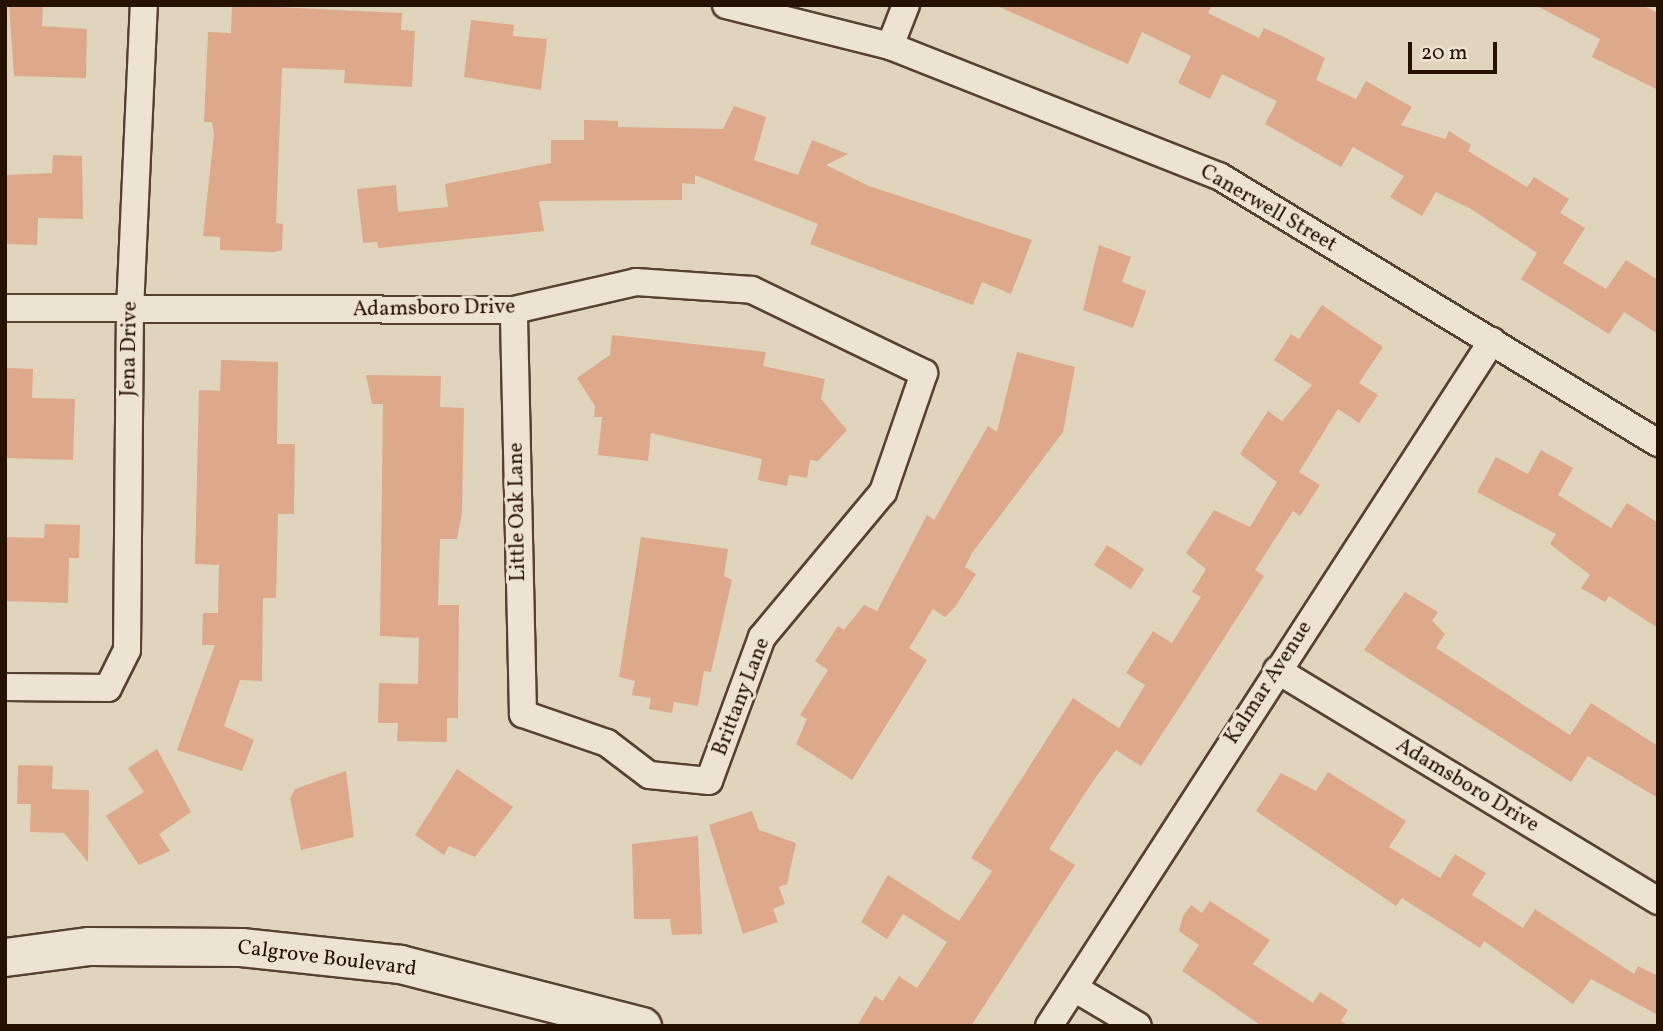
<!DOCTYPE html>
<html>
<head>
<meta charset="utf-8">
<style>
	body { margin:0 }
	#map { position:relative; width:1663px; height:1031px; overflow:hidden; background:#e1d4bc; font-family:Vollkorn,serif }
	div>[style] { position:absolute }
	.building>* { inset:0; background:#dea88b }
	.roads { filter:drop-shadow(2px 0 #55412f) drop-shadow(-2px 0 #55412f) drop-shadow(0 2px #55412f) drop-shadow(0 -2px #55412f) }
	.street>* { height:26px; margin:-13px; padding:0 13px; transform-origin:13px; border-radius:13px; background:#ece3d3 }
	.secondary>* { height:37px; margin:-18.5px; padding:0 18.5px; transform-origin:18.5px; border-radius:18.5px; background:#ece3d3 }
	span { translate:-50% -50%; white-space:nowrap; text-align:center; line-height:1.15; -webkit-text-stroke:6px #ece3d3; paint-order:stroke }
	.street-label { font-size:21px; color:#261000 }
	.frame { position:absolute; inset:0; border:7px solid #261000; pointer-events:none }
	.scale { position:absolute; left:1408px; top:42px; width:89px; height:32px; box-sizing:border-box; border:4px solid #261000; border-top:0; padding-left:9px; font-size:21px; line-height:24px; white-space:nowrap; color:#261000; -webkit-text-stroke:5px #ece3d3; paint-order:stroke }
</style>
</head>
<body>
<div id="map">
	<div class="building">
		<div style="clip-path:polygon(9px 5px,43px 5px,42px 26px,87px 29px,86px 78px,14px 76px)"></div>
		<div style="clip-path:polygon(232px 5px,402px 13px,401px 30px,415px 31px,412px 87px,344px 83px,345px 70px,282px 68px,276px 223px,283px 224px,282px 250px,274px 252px,220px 250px,220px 237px,203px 236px,214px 134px,212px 122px,204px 122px,208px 32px,231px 33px)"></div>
		<div style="clip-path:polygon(995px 5px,1212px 5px,1208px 13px,1259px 38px,1264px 28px,1284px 37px,1325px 58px,1316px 80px,1356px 99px,1366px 81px,1412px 107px,1401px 125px,1445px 139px,1449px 131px,1471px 145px,1468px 151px,1527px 187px,1534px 177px,1569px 199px,1560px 213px,1585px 228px,1563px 263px,1606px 289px,1626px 260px,1658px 280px,1658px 334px,1624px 312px,1609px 334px,1521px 279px,1537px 253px,1471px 209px,1436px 192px,1422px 216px,1390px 197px,1404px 176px,1353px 147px,1341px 167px,1265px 124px,1277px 101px,1222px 74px,1210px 99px,1178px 83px,1191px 56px,1142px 32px,1128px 64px)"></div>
		<div style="clip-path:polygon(1535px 5px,1642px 5px,1658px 13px,1658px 90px,1592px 57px,1600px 39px)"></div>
		<div style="clip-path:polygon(471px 20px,514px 25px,513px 36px,547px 39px,541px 90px,464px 77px)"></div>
		<div style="clip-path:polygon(734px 106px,766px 117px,754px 160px,798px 175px,812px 140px,848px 154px,826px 165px,869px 186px,1032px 240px,1011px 294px,982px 282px,973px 305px,844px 257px,810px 244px,818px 224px,695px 175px,695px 184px,682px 183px,682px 200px,539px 201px,544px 231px,378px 248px,377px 242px,363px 243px,357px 189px,396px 185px,398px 212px,448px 207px,445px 184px,551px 163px,551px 140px,584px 140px,584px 120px,618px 121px,618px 127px,723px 129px)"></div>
		<div style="clip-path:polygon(53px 155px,82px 156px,83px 219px,38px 218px,37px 245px,5px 244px,5px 175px,52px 173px)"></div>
		<div style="clip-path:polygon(1099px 245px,1131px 257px,1122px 282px,1146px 291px,1133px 328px,1083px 310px)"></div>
		<div style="clip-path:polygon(1322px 305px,1383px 347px,1359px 383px,1378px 395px,1359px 423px,1338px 409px,1299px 472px,1320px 485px,1300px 516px,1293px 511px,1255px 570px,1264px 576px,1181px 705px,1141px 766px,1116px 750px,1093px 781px,1049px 849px,1075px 865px,971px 1026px,857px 1026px,875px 996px,883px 1001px,899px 976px,917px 988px,947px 942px,903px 914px,887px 939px,861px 922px,888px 875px,959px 921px,992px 871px,971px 858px,1073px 698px,1119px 728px,1145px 685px,1126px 673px,1153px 631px,1172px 643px,1201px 597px,1192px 592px,1206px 569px,1186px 553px,1214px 510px,1250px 527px,1277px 482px,1240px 454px,1268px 411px,1282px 421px,1312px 385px,1274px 360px,1291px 334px,1299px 339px)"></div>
		<div style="clip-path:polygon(612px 335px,766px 352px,763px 366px,825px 379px,821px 399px,847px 430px,818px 461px,810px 460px,807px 478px,789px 475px,787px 486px,758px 480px,762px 459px,651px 433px,648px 461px,598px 455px,602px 417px,594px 417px,595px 406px,577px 378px,610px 355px)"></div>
		<div style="clip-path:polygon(1017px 352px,1075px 367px,1063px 432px,972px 553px,965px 567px,976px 574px,955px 607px,945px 617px,933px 609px,909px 648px,927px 660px,852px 780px,796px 744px,807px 719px,800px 715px,828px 670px,815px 661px,838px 626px,844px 630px,864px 605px,877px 611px,927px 515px,934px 520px,988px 426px,997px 432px)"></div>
		<div style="clip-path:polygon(221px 360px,278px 362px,277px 444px,295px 444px,294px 514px,278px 514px,276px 598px,263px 598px,262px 681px,240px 680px,224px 726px,254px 740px,242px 771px,177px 750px,215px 645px,202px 645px,203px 613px,218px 613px,219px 565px,195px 564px,199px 390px,220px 391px)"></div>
		<div style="clip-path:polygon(5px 368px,33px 369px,32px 398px,75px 399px,73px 460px,5px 458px)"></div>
		<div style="clip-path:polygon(366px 375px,441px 376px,440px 407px,464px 408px,462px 513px,457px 539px,440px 539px,438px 605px,459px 605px,458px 718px,447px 718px,447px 742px,397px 741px,398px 723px,378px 723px,379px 683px,418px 684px,419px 638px,380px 636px,383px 404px,372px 404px)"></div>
		<div style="clip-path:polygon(1541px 450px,1573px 468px,1558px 495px,1611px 528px,1627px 503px,1658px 523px,1658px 628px,1609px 596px,1605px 602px,1581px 588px,1590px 575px,1550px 544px,1556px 534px,1477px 492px,1496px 457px,1528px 474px)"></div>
		<div style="clip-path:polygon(45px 524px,80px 525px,79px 558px,69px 558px,68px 603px,5px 601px,5px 537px,44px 538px)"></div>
		<div style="clip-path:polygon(641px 537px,728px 549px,724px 576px,732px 580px,711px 672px,704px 671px,698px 706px,674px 702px,672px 713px,649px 709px,651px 698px,632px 695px,635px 681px,619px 677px)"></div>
		<div style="clip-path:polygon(1107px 545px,1144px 569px,1131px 589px,1094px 565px)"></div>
		<div style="clip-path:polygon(1405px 592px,1438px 612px,1432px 621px,1445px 634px,1436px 648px,1570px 735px,1591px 703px,1658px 746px,1658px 798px,1588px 756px,1571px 782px,1364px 650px)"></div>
		<div style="clip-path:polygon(157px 749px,191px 812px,159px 834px,170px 851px,139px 865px,106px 816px,144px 792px,128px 768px)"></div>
		<div style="clip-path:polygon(18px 765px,53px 766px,52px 789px,89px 790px,88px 862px,64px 833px,30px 832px,31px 804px,17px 804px)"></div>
		<div style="clip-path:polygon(457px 769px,513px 807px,475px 857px,449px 846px,444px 855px,415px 835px)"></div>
		<div style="clip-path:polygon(346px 771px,354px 837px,301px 850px,290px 798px,295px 789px)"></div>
		<div style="clip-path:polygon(1328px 772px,1406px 821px,1389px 847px,1440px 878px,1455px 854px,1486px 873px,1472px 895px,1523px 928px,1535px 909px,1634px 974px,1638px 966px,1658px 976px,1658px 1015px,1591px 979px,1573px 1004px,1484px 941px,1480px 948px,1402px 898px,1396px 906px,1256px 811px,1281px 773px,1316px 791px)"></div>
		<div style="clip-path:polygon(752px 811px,759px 830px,796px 843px,787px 884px,779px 887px,785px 904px,773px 909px,778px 922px,743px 934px,709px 825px)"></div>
		<div style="clip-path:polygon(698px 836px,702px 934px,672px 935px,670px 919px,634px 919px,632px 844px)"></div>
		<div style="clip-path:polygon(1210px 901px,1270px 940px,1253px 964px,1313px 1003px,1320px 992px,1348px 1010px,1341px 1021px,1349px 1026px,1262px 1026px,1182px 971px,1199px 945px,1179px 931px,1183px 916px,1191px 905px,1202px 913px)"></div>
	</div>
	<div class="roads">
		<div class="street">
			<div style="left:726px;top:5px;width:169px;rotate:14deg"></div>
			<div style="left:890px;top:46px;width:354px;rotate:21.6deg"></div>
			<div style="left:1219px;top:176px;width:514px;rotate:31.31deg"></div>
			<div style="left:890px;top:46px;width:44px;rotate:-68.7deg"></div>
			<div style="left:5px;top:308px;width:509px;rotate:0.23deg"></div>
			<div style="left:514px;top:310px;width:125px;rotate:-12.9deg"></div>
			<div style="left:636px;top:282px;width:116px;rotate:3.9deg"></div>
			<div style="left:752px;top:290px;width:191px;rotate:25.8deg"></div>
			<div style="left:924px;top:373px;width:126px;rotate:109deg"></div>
			<div style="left:883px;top:492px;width:189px;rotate:129.8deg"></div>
			<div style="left:762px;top:637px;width:153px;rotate:110.2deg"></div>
			<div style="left:709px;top:781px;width:60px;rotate:-174.3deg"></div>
			<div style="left:649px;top:775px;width:53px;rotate:-142.7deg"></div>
			<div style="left:607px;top:743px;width:89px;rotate:-161deg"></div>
			<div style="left:523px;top:714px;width:404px;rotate:-91.3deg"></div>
			<div style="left:1277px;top:670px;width:446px;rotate:31.2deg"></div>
			<div style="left:5px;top:687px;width:103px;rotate:0.6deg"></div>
			<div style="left:108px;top:688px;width:42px;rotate:-63.4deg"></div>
			<div style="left:127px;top:650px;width:340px;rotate:-89.5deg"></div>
			<div style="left:130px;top:310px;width:305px;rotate:-87.4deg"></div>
			<div style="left:1074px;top:988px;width:74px;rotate:30.7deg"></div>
			<div style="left:1049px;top:1026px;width:816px;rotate:-57.11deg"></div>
		</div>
		<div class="secondary">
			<div style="left:5px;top:957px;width:85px;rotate:-7.5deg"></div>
			<div style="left:89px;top:946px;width:152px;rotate:0.4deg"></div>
			<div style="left:241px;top:947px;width:160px;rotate:6.1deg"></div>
			<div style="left:400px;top:964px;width:250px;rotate:14.4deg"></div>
		</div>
	</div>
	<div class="street-label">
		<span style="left:1268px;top:209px;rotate:30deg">Canerwell Street</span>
		<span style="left:434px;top:309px;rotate:-1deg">Adamsboro Drive</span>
		<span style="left:130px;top:349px;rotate:-89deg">Jena Drive</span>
		<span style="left:518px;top:512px;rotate:-91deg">Little Oak Lane</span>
		<span style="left:1269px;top:683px;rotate:-57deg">Kalmar Avenue</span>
		<span style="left:742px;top:697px;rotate:-69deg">Brittany Lane</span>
		<span style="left:1467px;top:786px;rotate:31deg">Adamsboro Drive</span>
		<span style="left:327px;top:959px;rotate:7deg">Calgrove Boulevard</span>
	</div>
	<div class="frame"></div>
	<div class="scale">20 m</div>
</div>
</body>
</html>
